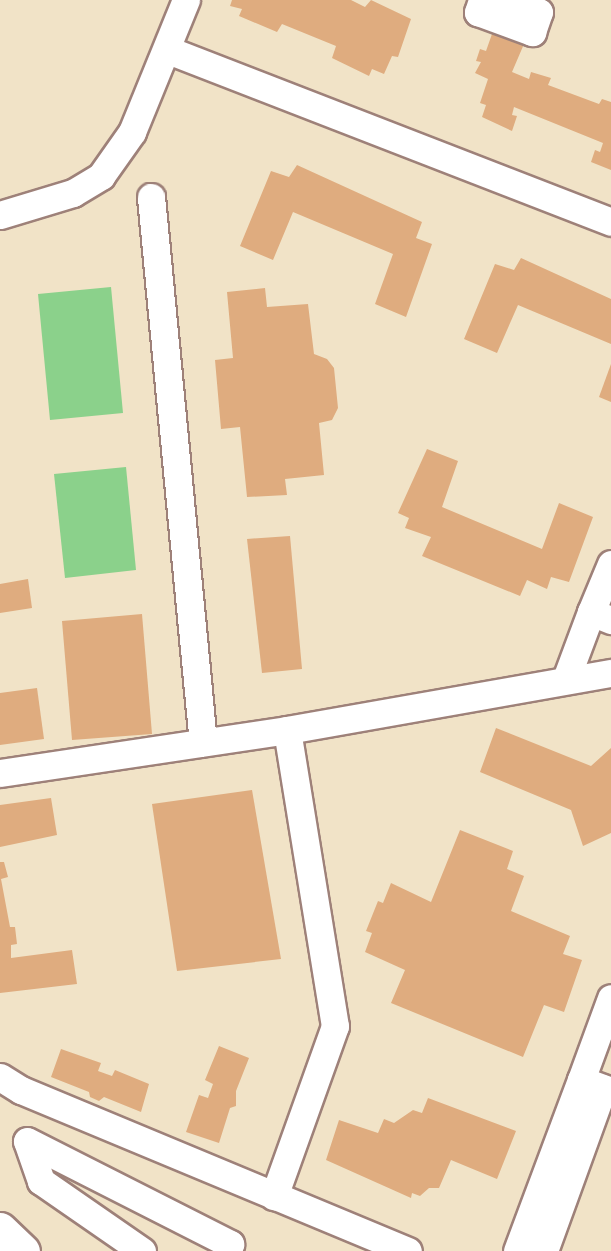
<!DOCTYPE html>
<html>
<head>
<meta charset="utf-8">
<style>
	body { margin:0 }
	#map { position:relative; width:611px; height:1251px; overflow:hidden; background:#f1e3c7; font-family:"IM FELL DW Pica",serif }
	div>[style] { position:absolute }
	.green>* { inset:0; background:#8bd18b }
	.building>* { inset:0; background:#dfac7f }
	.roads { filter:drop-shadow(2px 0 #9e8179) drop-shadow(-2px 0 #9e8179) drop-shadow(0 2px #9e8179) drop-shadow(0 -2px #9e8179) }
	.minor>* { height:27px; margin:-13.5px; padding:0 13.5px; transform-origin:13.5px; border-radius:13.5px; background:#fff }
	.major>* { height:33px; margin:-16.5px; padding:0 16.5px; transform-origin:16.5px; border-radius:16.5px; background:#fff }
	span { translate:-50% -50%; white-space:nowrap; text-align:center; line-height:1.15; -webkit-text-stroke:4.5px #f7f3e8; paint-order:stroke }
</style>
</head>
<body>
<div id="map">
	<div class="green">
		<div style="clip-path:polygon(111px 287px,123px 413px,50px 420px,38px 294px)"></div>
		<div style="clip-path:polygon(126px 467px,136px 570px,65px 578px,54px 474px)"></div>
	</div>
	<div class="building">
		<div style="clip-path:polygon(232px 0,351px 0,365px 7px,371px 0,411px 19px,398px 57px,392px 56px,384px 74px,372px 69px,369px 76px,332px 58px,336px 46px,282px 24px,277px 32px,239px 16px,242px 9px,230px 6px)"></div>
		<div style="clip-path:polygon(492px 34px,524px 44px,512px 72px,529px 79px,531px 72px,551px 78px,548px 85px,599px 104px,602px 99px,611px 102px,611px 170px,591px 162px,595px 150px,600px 152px,603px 143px,514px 107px,512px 115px,517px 116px,512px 131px,482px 117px,486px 105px,480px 103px,488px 79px,475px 73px,481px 62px,476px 61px,480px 49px,486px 51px)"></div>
		<div style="clip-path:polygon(297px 165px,422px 222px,416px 238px,432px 244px,406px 317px,375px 304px,393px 254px,293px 212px,273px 260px,240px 246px,271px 171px,289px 177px)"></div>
		<div style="clip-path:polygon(521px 258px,611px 299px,611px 344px,518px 305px,497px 353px,464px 339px,495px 264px,514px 270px)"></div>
		<div style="clip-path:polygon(265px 288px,267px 307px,308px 304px,314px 354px,327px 359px,334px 368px,338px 408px,332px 420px,319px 423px,324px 475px,285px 479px,287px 495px,247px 497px,240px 427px,221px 429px,215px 360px,233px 358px,227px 292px)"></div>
		<div style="clip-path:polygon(611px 364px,611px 402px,599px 397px)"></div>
		<div style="clip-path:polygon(427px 449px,458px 461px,442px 507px,542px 549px,559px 503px,593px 517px,569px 582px,551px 577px,547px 589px,527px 580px,520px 596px,422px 556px,431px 537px,405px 528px,409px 518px,398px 513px)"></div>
		<div style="clip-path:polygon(290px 536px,302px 669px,262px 673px,247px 539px)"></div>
		<div style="clip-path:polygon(28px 579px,32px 608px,0 613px,0 584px)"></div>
		<div style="clip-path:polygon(142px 614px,152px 734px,72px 740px,62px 621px)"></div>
		<div style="clip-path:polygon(37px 688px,44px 739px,0 745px,0 693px)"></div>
		<div style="clip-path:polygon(496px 728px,591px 766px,611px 748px,611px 833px,583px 846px,571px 810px,480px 772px)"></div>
		<div style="clip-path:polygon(252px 790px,281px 959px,177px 971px,152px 804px)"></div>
		<div style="clip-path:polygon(51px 798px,57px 835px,0 847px,0 805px)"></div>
		<div style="clip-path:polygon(460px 830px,513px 851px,507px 869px,524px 876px,511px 911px,570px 936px,563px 954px,582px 960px,564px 1012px,544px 1005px,523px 1057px,391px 1003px,405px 970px,365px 952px,372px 933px,366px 931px,378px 901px,383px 903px,391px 883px,431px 902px)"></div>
		<div style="clip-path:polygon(0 862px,4px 862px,8px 877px,1px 879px,10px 927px,15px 927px,17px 944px,11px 945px,11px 958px,72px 950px,77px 984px,0 993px)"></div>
		<div style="clip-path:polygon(219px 1046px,249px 1058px,236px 1091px,236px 1106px,230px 1108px,219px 1143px,186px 1132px,199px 1095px,208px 1098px,213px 1084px,205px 1080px)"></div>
		<div style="clip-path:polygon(61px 1049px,101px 1063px,98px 1071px,112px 1076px,115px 1070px,149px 1084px,141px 1112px,104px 1097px,99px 1101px,90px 1097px,89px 1092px,51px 1077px)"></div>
		<div style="clip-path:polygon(428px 1098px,516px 1131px,497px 1179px,451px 1160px,439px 1188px,429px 1188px,420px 1196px,412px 1193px,411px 1198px,326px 1160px,339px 1120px,378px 1133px,384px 1119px,394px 1123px,413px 1110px,422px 1113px)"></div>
	</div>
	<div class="roads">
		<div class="minor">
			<div style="left:482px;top:0;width:13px;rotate:108deg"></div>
			<div style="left:478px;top:12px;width:58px;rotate:20.3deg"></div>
			<div style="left:532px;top:32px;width:21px;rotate:-71deg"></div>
			<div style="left:539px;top:12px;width:34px;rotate:-159deg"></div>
			<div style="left:168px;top:50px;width:475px;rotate:21.2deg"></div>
			<div style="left:151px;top:197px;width:548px;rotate:84.56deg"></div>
			<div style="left:0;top:215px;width:76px;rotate:-16.8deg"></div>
			<div style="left:73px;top:193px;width:33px;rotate:-31deg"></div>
			<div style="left:101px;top:176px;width:54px;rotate:-54.8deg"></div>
			<div style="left:132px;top:132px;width:143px;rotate:-67.8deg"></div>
			<div style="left:611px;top:564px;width:52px;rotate:112.6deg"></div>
			<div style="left:591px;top:612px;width:22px;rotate:22deg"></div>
			<div style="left:566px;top:679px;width:72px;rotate:-69.5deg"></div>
			<div style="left:287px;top:730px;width:329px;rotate:-10deg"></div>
			<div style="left:0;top:773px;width:290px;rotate:-8.5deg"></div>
			<div style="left:287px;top:730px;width:300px;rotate:80.8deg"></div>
			<div style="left:335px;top:1026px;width:181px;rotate:109.7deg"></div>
			<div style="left:0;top:1077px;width:25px;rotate:32deg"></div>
			<div style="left:21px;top:1090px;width:419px;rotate:22.6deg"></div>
			<div style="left:581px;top:1080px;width:87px;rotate:-69.9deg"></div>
			<div style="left:142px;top:1251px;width:123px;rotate:-145.3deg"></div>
			<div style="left:41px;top:1181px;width:42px;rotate:-109.3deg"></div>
			<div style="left:27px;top:1141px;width:228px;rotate:26.9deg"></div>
			<div style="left:230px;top:1244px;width:8px;rotate:113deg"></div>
			<div style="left:517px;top:1251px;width:183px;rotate:-69.5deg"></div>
			<div style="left:581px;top:1080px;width:32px;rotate:20deg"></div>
			<div style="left:544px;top:1251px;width:173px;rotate:-70.1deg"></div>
		</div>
		<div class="major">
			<div style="left:0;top:1229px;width:32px;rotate:44deg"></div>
		</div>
	</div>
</div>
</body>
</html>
